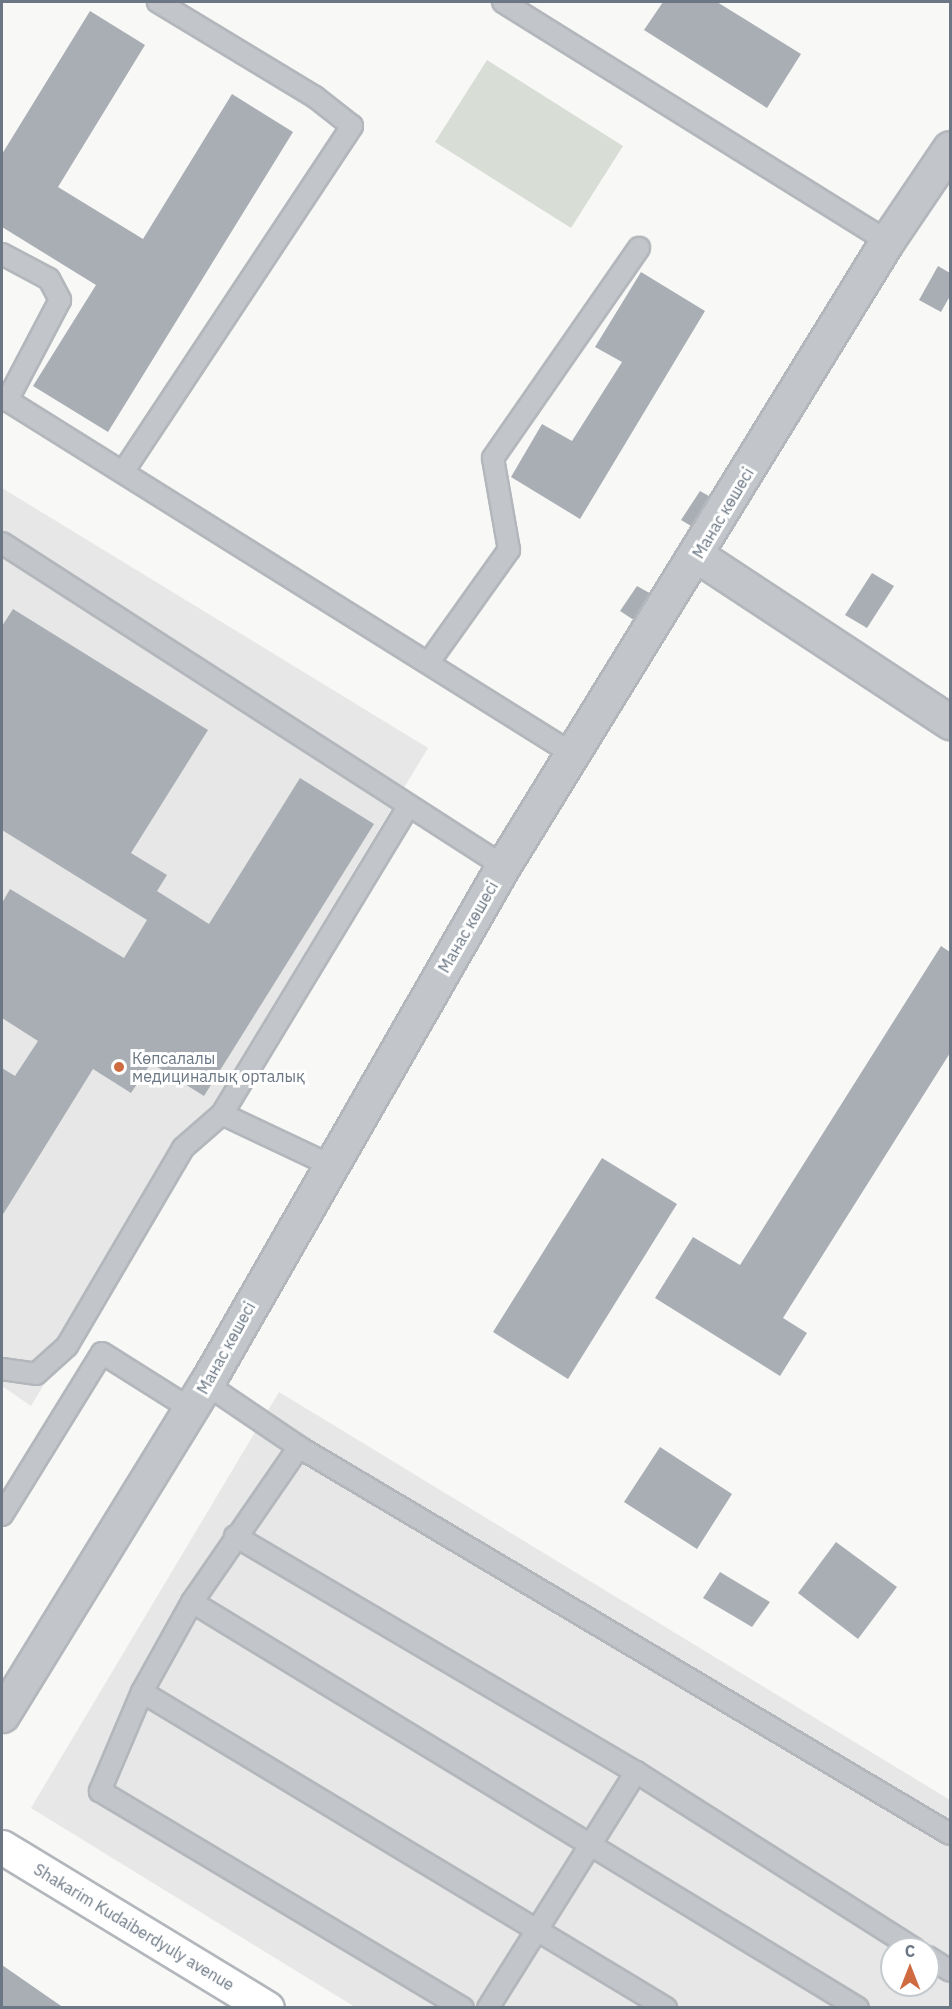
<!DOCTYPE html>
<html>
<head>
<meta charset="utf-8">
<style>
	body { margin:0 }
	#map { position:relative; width:952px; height:2009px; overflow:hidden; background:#f8f8f6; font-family:"IBM Plex Sans",sans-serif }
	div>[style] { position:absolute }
	.built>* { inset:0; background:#e6e7e6 }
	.green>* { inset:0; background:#d8ddd6 }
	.building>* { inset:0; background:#a8aeb4 }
	.roads { filter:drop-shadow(2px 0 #b3b7bc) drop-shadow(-2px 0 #b3b7bc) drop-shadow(0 2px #b3b7bc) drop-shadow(0 -2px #b3b7bc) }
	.service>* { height:20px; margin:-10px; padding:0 10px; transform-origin:10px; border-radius:10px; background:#c2c5c9 }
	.minor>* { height:33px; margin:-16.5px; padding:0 16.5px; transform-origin:16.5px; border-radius:16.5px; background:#c2c5c9 }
	.secondary>* { height:33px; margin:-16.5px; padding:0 16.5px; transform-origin:16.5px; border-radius:16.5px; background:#fff }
	.dots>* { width:16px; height:16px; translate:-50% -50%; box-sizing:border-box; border:3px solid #fff; border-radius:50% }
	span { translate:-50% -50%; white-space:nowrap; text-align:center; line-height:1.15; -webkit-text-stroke:6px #fff; paint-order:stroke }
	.street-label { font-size:16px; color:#6b7784 }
	.poi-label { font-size:16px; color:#6b7784 }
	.left { translate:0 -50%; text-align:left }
	.frame { position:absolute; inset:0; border:3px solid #6b7784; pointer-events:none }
	.north { position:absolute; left:880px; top:1937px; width:60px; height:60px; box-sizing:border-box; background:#fff; border:2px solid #c4c9ce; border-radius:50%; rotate:0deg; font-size:16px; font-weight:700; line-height:24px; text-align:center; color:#6b7784 }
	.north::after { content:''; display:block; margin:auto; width:21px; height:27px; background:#cf6b40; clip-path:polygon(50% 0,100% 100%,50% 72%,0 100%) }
</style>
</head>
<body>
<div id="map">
	<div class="built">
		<div style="clip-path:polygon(2px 488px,428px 748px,31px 1406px,2px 1386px)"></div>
		<div style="clip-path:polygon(evenodd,279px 1392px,950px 1800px,950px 2007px,355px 2007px,31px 1808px,279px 1392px,892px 1949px,928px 1949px,928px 1985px,892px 1985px,892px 1949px)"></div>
	</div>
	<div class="green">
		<div style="clip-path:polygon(487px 60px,623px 146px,571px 228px,435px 142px)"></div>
	</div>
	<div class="building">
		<div style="clip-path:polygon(663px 2px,717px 2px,801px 54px,767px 108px,644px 30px)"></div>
		<div style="clip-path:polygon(90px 11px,145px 45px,58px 187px,143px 239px,232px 94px,293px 132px,108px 432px,33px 386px,96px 285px,2px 227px,2px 154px)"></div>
		<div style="clip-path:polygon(938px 266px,950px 273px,950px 296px,941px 312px,919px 300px)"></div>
		<div style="clip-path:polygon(641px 272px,705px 311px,580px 519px,511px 477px,542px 424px,572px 441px,622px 362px,595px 347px)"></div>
		<div style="clip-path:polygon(700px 491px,723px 504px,703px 533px,681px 520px)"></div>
		<div style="clip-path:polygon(872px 573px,894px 586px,867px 628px,845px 615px)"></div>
		<div style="clip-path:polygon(637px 586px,662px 600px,643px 626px,620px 611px)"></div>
		<div style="clip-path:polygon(13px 609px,208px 730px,131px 853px,167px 875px,157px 891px,209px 924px,300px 778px,374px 824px,204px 1096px,151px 1063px,131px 1093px,93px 1069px,2px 1216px,2px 1068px,15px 1076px,38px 1041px,2px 1018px,2px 903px,10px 889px,124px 958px,147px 920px,2px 830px,2px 626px)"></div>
		<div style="clip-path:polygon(941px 946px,950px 952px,950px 1053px,783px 1318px,807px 1333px,780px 1376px,655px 1298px,693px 1237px,740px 1265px)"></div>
		<div style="clip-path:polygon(602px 1158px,677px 1204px,568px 1379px,493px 1332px)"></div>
		<div style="clip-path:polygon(660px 1447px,732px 1494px,697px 1549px,624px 1502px)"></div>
		<div style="clip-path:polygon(836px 1542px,897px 1587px,858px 1639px,798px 1593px)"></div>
		<div style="clip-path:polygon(720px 1572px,770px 1602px,752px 1627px,703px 1598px)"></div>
		<div style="clip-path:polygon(2px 1965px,64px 2008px,2px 2008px)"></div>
	</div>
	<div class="roads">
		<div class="service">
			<div style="left:503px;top:2px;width:452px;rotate:31.9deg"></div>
			<div style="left:2px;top:254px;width:53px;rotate:28deg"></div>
			<div style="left:49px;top:279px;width:24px;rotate:62deg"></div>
			<div style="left:60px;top:300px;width:114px;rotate:117.7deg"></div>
			<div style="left:2px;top:397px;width:677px;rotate:32.02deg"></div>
			<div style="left:123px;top:472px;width:415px;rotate:-56.5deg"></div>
			<div style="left:352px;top:126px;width:47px;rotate:-141.9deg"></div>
			<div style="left:315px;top:97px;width:184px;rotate:-148.8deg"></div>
			<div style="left:2px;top:543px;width:596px;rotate:32.81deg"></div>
			<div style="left:429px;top:662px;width:138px;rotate:-54.5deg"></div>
			<div style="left:509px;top:550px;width:93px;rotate:-99.9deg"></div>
			<div style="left:493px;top:458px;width:256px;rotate:-55.2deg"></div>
			<div style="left:222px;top:1114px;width:357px;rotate:-58.8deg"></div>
			<div style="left:2px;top:1369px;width:34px;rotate:8deg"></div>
			<div style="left:36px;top:1374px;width:42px;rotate:-42.1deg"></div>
			<div style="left:67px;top:1346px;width:229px;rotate:-59.6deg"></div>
			<div style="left:183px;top:1148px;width:52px;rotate:-41.1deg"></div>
			<div style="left:222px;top:1114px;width:117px;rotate:25.3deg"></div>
			<div style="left:206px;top:1384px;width:112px;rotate:34.1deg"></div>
			<div style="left:299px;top:1447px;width:757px;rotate:30.73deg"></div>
			<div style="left:299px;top:1447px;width:188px;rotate:124.6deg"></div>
			<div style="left:192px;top:1602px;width:103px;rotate:119.1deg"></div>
			<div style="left:142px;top:1692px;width:108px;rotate:113deg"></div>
			<div style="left:100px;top:1791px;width:423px;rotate:30.9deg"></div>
			<div style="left:2px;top:1515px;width:190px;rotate:-58.3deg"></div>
			<div style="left:102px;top:1353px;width:105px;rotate:32.2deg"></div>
			<div style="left:235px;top:1536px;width:465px;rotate:30.5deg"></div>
			<div style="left:636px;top:1772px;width:330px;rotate:32.4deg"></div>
			<div style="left:192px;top:1602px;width:780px;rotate:31.37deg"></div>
			<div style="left:142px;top:1692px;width:612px;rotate:31.09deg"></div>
			<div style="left:928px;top:1957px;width:26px;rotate:32deg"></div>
			<div style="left:488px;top:2008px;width:279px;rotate:-57.9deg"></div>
		</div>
		<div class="minor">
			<div style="left:698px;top:556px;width:302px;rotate:33.4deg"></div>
			<div style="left:2px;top:1715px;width:389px;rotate:-58.4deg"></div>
			<div style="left:206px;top:1384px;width:597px;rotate:-60.17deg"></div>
			<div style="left:503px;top:866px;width:734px;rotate:-58.43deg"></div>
			<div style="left:887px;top:241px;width:112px;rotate:-55.9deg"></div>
		</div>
		<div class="secondary">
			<div style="left:2px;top:1847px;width:310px;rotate:31.3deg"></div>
		</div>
	</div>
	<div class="dots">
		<div style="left:119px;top:1067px;background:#cf6b40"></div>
	</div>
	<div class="street-label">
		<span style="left:723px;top:513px;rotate:-59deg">Манас көшесі</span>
		<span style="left:468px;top:927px;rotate:-60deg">Манас көшесі</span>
		<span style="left:226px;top:1348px;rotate:-61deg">Манас көшесі</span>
		<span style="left:134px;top:1927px;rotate:31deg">Shakarim Kudaiberdyuly avenue</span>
	</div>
	<div class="poi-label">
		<span class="left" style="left:132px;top:1067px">Көпсалалы<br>медициналық орталық</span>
	</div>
	<div class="frame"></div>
	<div class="north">С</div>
</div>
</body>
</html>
